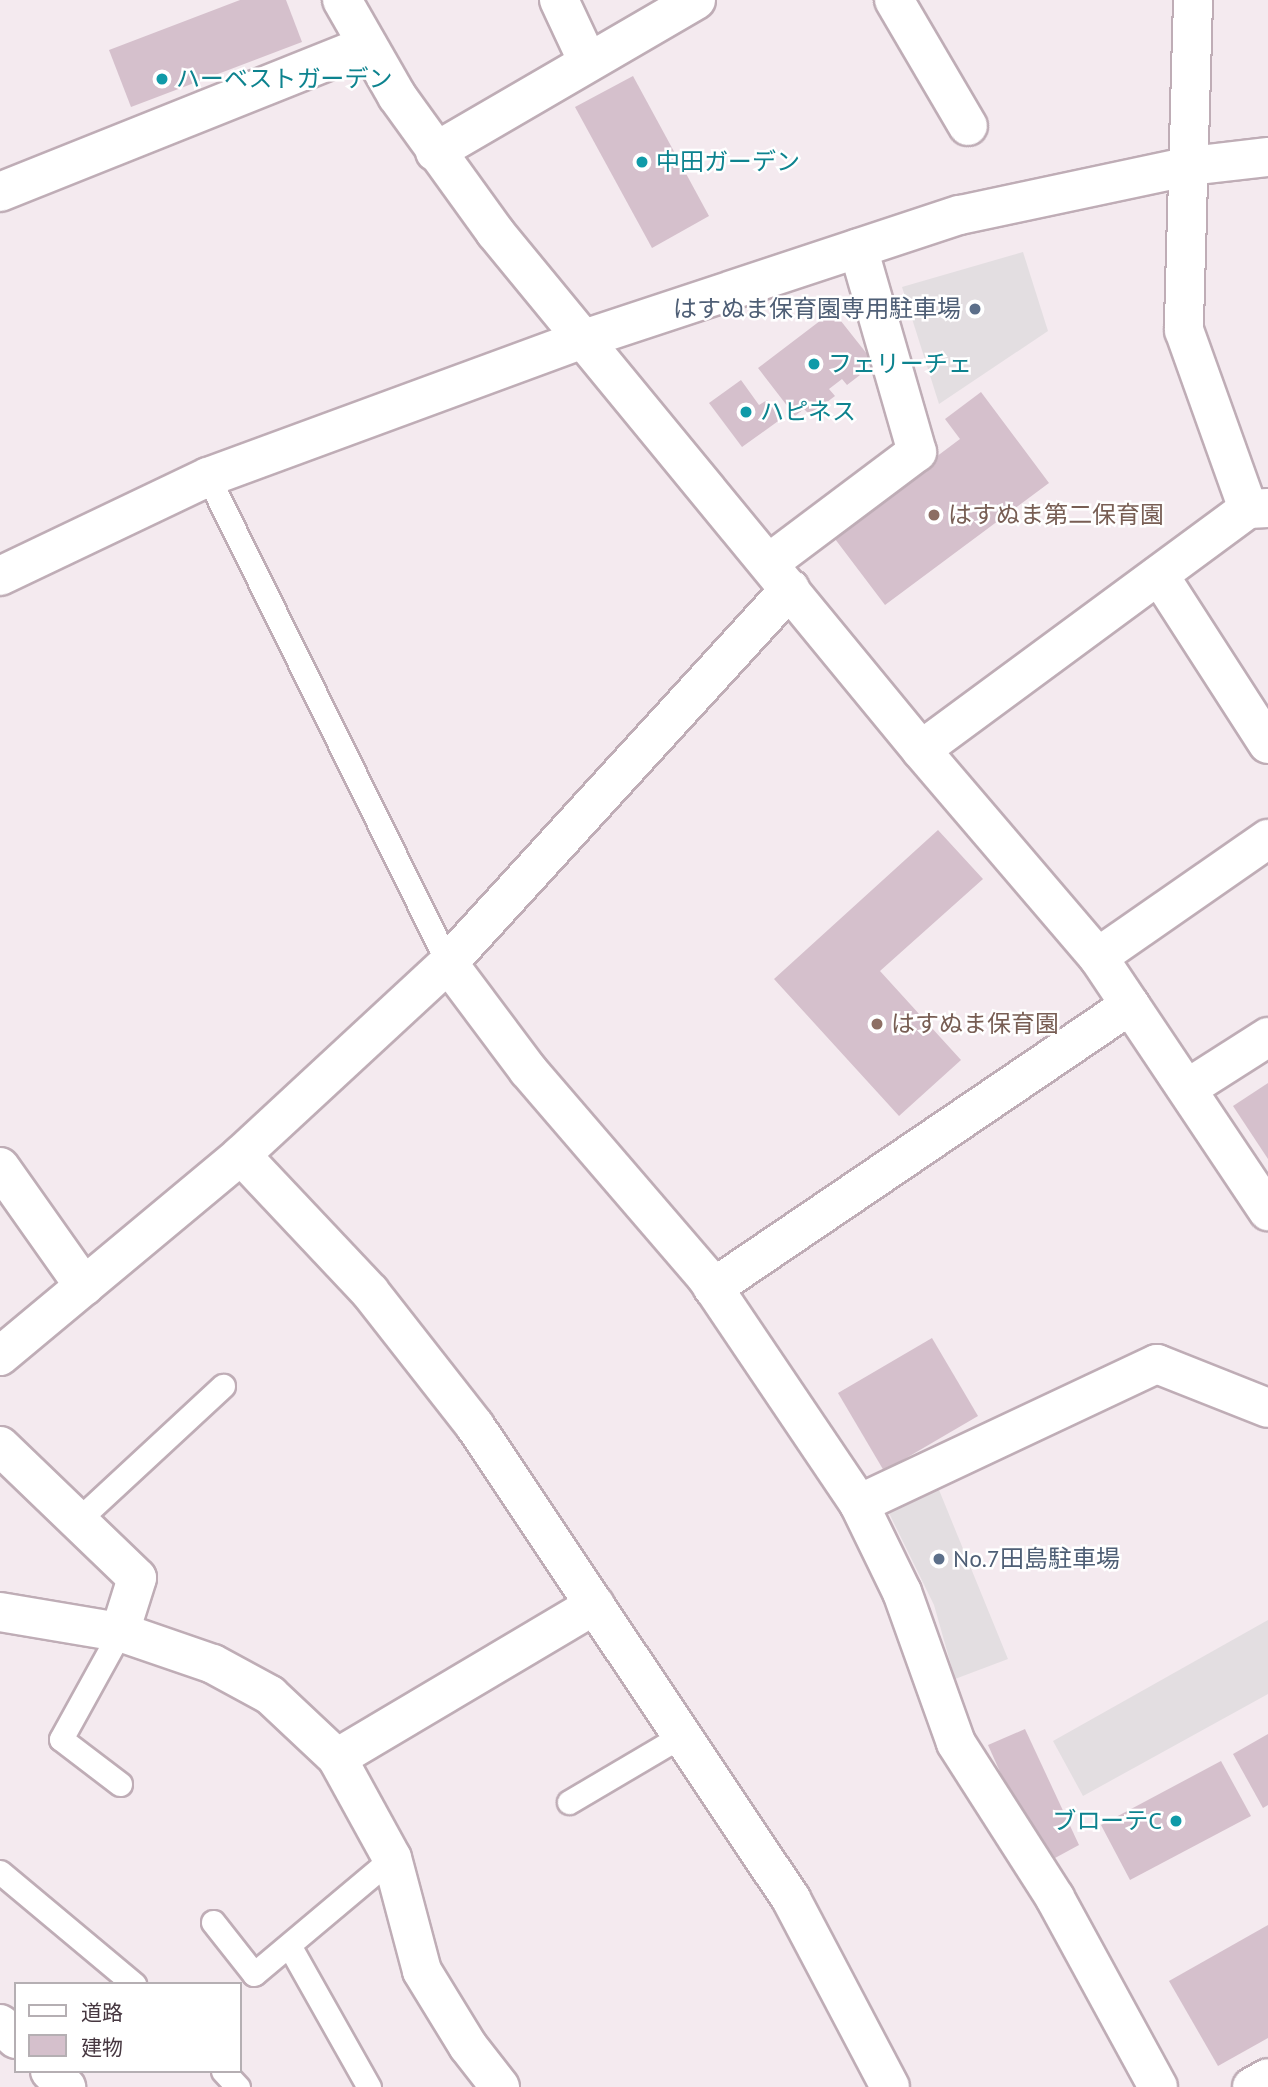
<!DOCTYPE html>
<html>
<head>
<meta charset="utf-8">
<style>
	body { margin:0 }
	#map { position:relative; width:1268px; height:2087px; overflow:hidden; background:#f4eaef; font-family:"PT Sans","Noto Sans JP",sans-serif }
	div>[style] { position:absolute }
	.parking>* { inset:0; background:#e3dee1 }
	.building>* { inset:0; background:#d5c0cc }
	.roads { filter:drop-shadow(2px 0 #bfadb6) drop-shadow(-2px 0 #bfadb6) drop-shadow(0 2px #bfadb6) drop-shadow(0 -2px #bfadb6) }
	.service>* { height:23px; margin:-11.5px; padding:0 11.5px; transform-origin:11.5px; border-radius:11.5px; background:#fff }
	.minor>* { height:38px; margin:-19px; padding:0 19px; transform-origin:19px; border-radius:19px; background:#fff }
	.tertiary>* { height:38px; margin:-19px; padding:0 19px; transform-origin:19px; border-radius:19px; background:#fff }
	.dots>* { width:19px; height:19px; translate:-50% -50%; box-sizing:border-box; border:4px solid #fff; border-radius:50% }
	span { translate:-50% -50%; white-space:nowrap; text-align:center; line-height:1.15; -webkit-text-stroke:5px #fff; paint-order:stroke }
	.culture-label { font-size:24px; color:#0d838f }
	.left { translate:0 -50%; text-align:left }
	.right { translate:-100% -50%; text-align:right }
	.service-label { font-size:24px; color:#4e5e75 }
	.education-label { font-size:24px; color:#785e54 }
	.legend { position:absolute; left:14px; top:1982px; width:228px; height:91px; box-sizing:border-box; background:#fff; border:2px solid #b5afb3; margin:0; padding:9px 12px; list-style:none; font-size:21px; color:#473841 }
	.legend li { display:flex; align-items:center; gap:14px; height:35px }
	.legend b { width:35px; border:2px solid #b5afb3 }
</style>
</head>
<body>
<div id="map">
	<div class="parking">
		<div style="clip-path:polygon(1023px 252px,1048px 331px,939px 404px,902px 287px)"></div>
		<div style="clip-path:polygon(937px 1485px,1008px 1659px,955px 1679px,934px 1605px,889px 1513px,898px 1500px)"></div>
		<div style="clip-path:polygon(1268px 1620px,1268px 1694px,1083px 1796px,1053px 1741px)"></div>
	</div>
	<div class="building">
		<div style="clip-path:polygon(240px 0,286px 0,302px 42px,131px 107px,109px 50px)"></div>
		<div style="clip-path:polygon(633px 76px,709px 216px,652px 248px,575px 107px)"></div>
		<div style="clip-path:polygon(833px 311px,871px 359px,856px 371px,860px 375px,847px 385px,842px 379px,829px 389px,835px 396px,810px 415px,804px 409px,795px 416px,758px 368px)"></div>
		<div style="clip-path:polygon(741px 380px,759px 405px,767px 400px,781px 419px,742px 447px,709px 403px)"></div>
		<div style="clip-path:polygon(981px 392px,1049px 483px,885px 605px,832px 535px,960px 439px,945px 419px)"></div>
		<div style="clip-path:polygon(938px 830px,983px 879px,880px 971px,961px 1060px,899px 1116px,774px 979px)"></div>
		<div style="clip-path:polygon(1268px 1083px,1268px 1159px,1233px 1106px)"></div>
		<div style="clip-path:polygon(932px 1338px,978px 1416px,884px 1471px,838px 1393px)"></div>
		<div style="clip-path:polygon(1025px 1729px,1079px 1845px,1055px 1858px,1005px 1783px,988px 1745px)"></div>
		<div style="clip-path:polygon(1268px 1734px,1268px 1805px,1263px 1808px,1233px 1754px)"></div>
		<div style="clip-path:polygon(1221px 1761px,1251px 1816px,1130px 1880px,1101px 1825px)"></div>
		<div style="clip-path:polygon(1268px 1925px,1268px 2038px,1218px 2066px,1169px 1981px)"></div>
	</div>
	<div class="roads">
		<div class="service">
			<div style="left:208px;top:477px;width:542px;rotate:63.72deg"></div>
			<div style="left:77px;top:1521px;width:199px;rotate:-42.8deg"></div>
			<div style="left:120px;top:1784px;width:74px;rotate:-142.7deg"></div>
			<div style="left:61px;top:1739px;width:122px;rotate:-61.1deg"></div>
			<div style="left:569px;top:1802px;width:130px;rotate:-30.5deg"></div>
			<div style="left:0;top:1872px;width:175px;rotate:39.9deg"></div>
			<div style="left:213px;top:1922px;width:66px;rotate:51.7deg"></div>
			<div style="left:254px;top:1974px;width:180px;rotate:-40deg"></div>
			<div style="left:290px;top:1947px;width:161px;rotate:60.6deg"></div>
			<div style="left:223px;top:2071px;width:22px;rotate:47deg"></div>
		</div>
		<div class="minor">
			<div style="left:559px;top:0;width:68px;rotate:64.9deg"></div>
			<div style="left:894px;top:0;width:146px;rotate:59.6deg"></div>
			<div style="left:1193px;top:0;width:330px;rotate:91.6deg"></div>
			<div style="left:1184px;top:330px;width:190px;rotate:70.3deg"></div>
			<div style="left:435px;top:152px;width:302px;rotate:-30.2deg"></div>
			<div style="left:0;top:192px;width:395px;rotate:-21.8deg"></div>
			<div style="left:769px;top:563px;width:185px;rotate:-36.9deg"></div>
			<div style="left:917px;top:452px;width:212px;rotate:-106.1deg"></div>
			<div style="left:1159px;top:575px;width:201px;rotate:57.2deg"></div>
			<div style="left:0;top:576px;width:230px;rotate:-25.5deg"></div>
			<div style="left:208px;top:477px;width:401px;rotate:-20.2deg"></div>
			<div style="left:921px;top:750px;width:406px;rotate:-36.4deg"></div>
			<div style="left:1248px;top:509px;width:20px;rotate:-3deg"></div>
			<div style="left:1098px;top:957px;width:207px;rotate:-34.8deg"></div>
			<div style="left:448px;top:963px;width:134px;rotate:53.2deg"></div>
			<div style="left:528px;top:1070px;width:273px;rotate:49.3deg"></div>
			<div style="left:706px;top:1277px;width:274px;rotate:56deg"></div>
			<div style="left:859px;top:1504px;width:98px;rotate:64deg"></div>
			<div style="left:902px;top:1592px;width:160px;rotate:70.3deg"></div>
			<div style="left:956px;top:1743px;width:184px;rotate:57.4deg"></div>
			<div style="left:1055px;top:1898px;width:215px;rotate:61.4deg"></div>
			<div style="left:1188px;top:1088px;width:95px;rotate:-32.5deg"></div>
			<div style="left:241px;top:1155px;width:188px;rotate:46.7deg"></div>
			<div style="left:370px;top:1292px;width:170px;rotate:51.9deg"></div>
			<div style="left:475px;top:1426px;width:569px;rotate:56.25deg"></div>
			<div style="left:791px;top:1899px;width:212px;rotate:62.2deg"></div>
			<div style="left:0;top:1167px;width:146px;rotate:54.8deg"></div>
			<div style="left:713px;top:1288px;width:504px;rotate:-34.16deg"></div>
			<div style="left:0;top:1356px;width:314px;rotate:-39.8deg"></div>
			<div style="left:241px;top:1155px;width:282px;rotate:-42.8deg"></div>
			<div style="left:448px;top:963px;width:507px;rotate:-47.56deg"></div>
			<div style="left:0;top:1446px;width:190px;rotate:43.9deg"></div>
			<div style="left:137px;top:1578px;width:57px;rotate:107.5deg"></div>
			<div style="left:859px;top:1504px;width:329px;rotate:-25.2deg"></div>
			<div style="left:1157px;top:1364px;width:119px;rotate:21.6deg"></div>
			<div style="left:0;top:1612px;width:122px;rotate:9.5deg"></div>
			<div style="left:120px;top:1632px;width:98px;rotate:19deg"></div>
			<div style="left:213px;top:1664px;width:65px;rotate:28.5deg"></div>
			<div style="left:270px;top:1695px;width:92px;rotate:43.2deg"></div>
			<div style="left:337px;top:1758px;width:114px;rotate:61.2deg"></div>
			<div style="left:392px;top:1858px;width:117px;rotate:75.1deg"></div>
			<div style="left:422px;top:1971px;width:88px;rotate:58.5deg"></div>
			<div style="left:468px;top:2046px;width:52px;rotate:52deg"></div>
			<div style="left:337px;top:1758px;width:300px;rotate:-30.7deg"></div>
			<div style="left:0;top:2024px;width:22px;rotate:43deg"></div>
			<div style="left:50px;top:2071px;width:23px;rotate:45deg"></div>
			<div style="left:1252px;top:2087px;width:18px;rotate:-29deg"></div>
		</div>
		<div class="tertiary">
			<div style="left:342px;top:0;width:111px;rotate:60.2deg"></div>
			<div style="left:397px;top:96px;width:168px;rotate:54.2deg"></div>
			<div style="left:495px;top:232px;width:671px;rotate:50.57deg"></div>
			<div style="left:921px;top:750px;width:272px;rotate:49.5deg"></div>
			<div style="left:1098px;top:957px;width:306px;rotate:56.2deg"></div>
			<div style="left:584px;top:339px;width:396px;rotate:-18.3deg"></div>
			<div style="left:960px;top:215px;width:235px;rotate:-12deg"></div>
			<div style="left:1190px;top:166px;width:79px;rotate:-6.6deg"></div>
		</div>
	</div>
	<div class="dots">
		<div style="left:162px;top:79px;background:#0f9aa8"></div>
		<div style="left:642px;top:162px;background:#0f9aa8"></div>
		<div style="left:975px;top:309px;background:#5c6f8a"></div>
		<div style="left:814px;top:364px;background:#0f9aa8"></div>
		<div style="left:746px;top:412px;background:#0f9aa8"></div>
		<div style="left:934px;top:515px;background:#8d6e63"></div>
		<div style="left:877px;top:1024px;background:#8d6e63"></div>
		<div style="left:939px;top:1559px;background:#5c6f8a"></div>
		<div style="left:1176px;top:1821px;background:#0f9aa8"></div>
	</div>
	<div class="culture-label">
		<span class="left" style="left:176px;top:79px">ハーベストガーデン</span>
		<span class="left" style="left:656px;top:162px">中田ガーデン</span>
		<span class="left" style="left:828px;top:364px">フェリーチェ</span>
		<span class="left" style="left:760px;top:412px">ハピネス</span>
		<span class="right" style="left:1162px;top:1821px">ブローテC</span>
	</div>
	<div class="service-label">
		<span class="right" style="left:961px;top:309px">はすぬま保育園専用駐車場</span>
		<span class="left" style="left:953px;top:1559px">No.7田島駐車場</span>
	</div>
	<div class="education-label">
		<span class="left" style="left:948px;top:515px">はすぬま第二保育園</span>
		<span class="left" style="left:891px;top:1024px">はすぬま保育園</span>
	</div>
	<ul class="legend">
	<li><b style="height:9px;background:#fff"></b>道路</li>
	<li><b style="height:19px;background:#d5c0cc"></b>建物</li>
	</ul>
</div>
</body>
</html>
